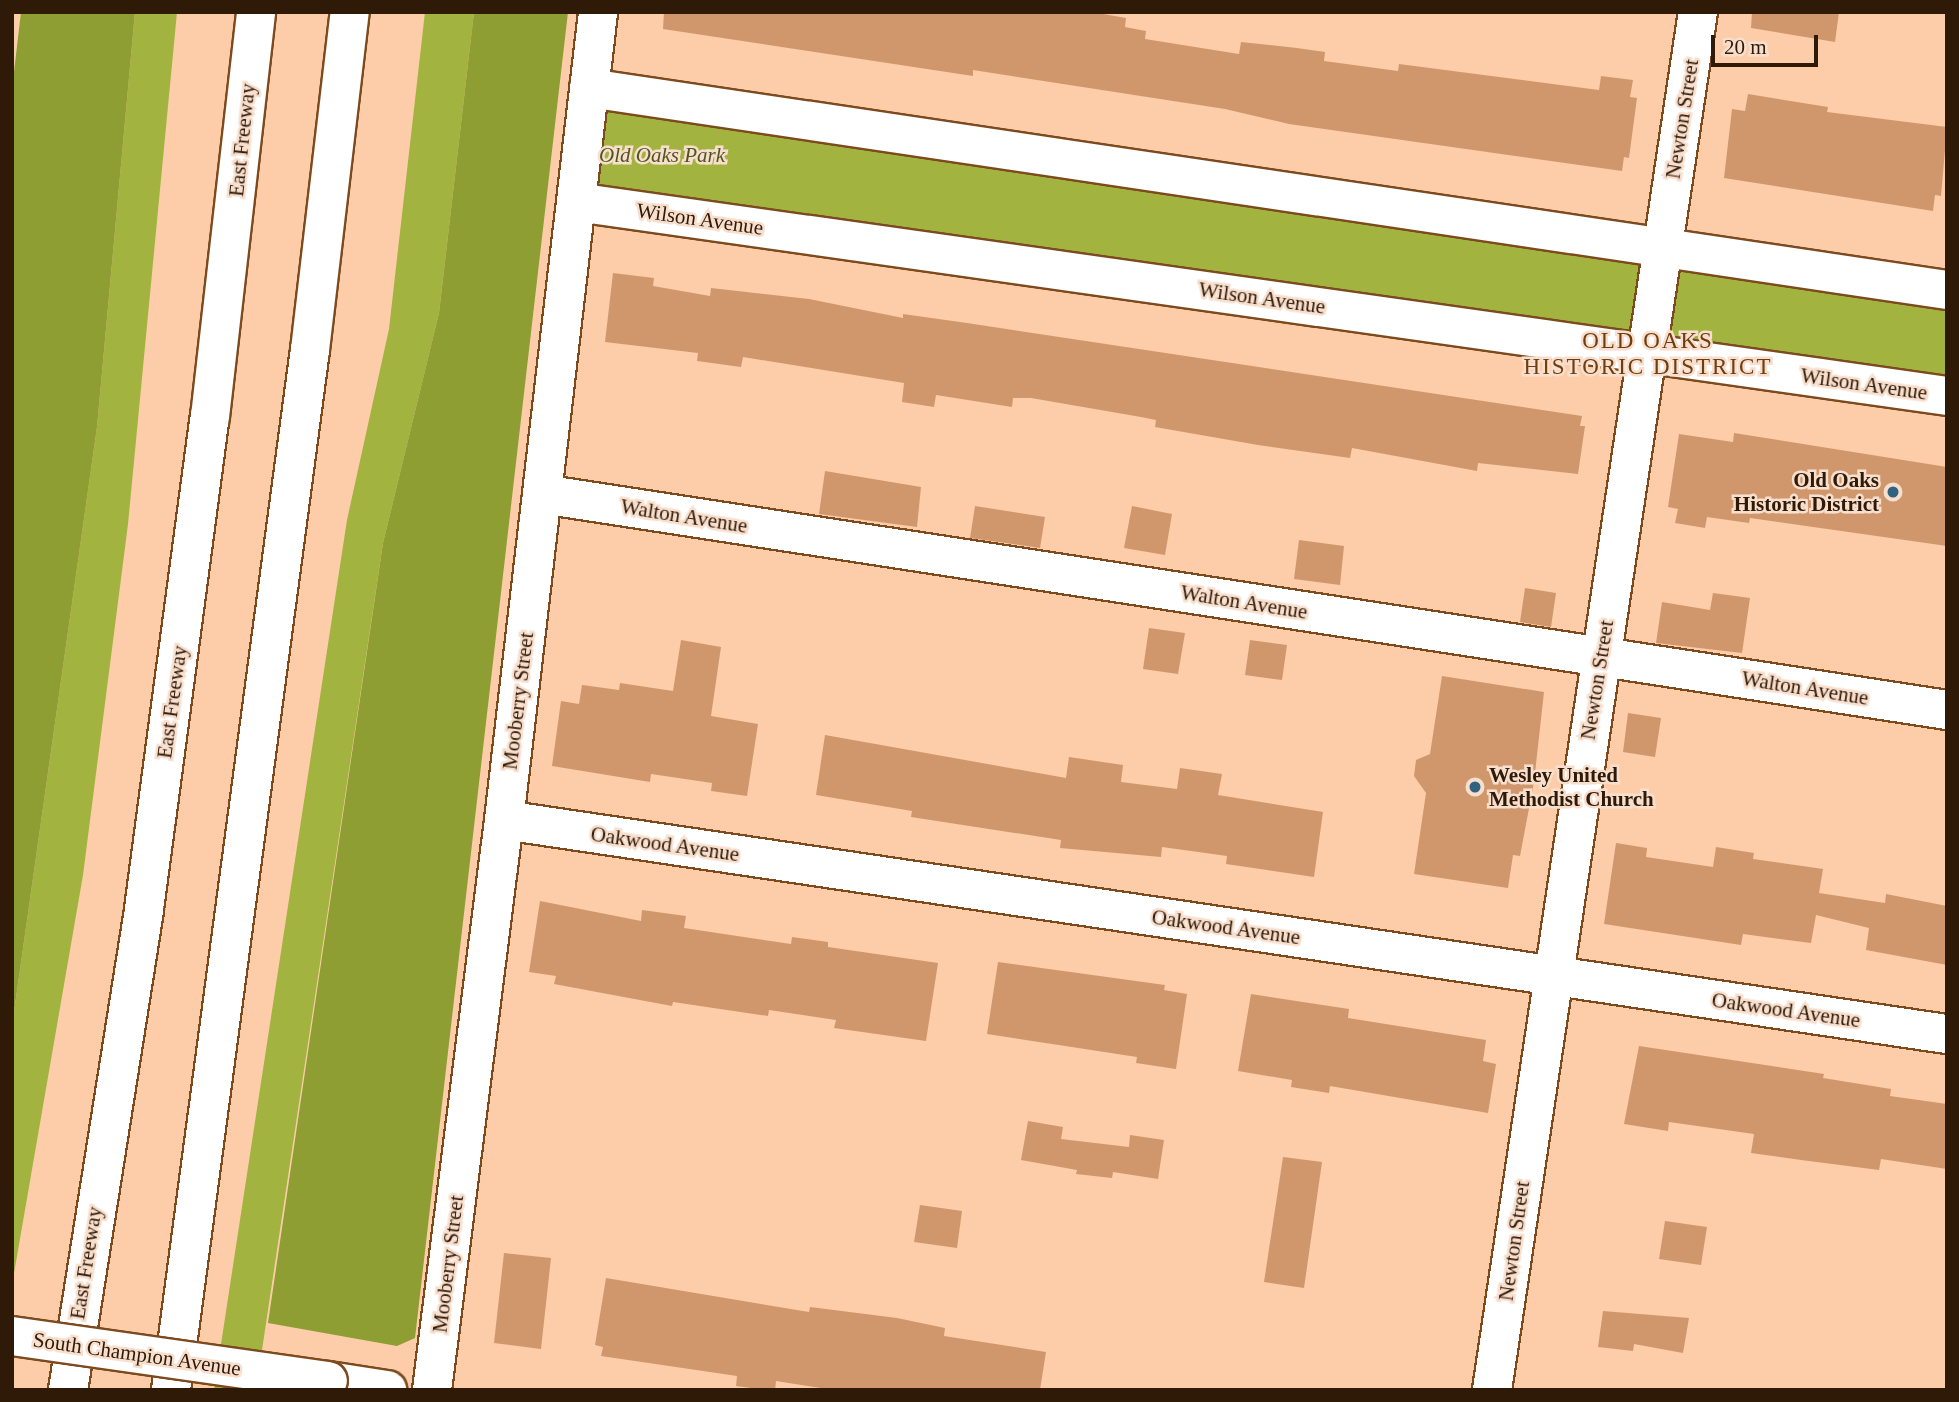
<!DOCTYPE html>
<html>
<head>
<meta charset="utf-8">
<style>
	body { margin:0 }
	#map { position:relative; width:1959px; height:1402px; overflow:hidden; background:#fdcca9; font-family:"Times New Roman",serif }
	div>[style] { position:absolute }
	.green>* { inset:0; background:#a2b33f }
	.forest>* { inset:0; background:#8e9e33 }
	.building>* { inset:0; background:#d1976c }
	.roads { filter:drop-shadow(2px 0 #7d4a1e) drop-shadow(-2px 0 #7d4a1e) drop-shadow(0 2px #7d4a1e) drop-shadow(0 -2px #7d4a1e) }
	.minor>* { height:38px; margin:-19px; padding:0 19px; transform-origin:19px; border-radius:19px; background:#fff }
	.tertiary>* { height:38px; margin:-19px; padding:0 19px; transform-origin:19px; border-radius:19px; background:#fff }
	.motorway>* { height:38px; margin:-19px; padding:0 19px; transform-origin:19px; border-radius:19px; background:#fff }
	.bridges { filter:drop-shadow(2px 0 #7d4a1e) drop-shadow(-2px 0 #7d4a1e) drop-shadow(0 2px #7d4a1e) drop-shadow(0 -2px #7d4a1e) }
	.tertiary-bridge>* { height:38px; margin:-19px; padding:0 19px; transform-origin:19px; border-radius:19px; background:#fff }
	.dots>* { width:19px; height:19px; translate:-50% -50%; box-sizing:border-box; border:4px solid #f8dfcd; border-radius:50% }
	span { translate:-50% -50%; white-space:nowrap; text-align:center; line-height:1.15; -webkit-text-stroke:5px #f8dfcd; paint-order:stroke }
	.street-label { font-size:21px; color:#2f1907 }
	.park-label { font-size:21px; color:#4f5721; font-style:italic }
	.poi-label { font-size:21px; color:#2f1907; font-weight:700 }
	.right { translate:-100% -50%; text-align:right }
	.left { translate:0 -50%; text-align:left }
	.neighbourhood-label { font-size:23px; color:#703d0f; letter-spacing:2px }
	.frame { position:absolute; inset:0; border:14px solid #2f1907; pointer-events:none }
	.scale { position:absolute; left:1711px; top:35px; width:107px; height:32px; box-sizing:border-box; border:4px solid #2f1907; border-top:0; padding-left:9px; font-size:21px; line-height:24px; white-space:nowrap; color:#2f1907; -webkit-text-stroke:5px #f8dfcd; paint-order:stroke }
</style>
</head>
<body>
<div id="map">
	<div class="green">
		<div style="clip-path:polygon(135px 12px,177px 12px,128px 524px,83px 875px,12px 1285px,12px 1026px,97px 427px)"></div>
		<div style="clip-path:polygon(425px 12px,474px 12px,439px 313px,383px 543px,256px 1390px,214px 1390px,347px 520px,389px 329px)"></div>
		<div style="clip-path:polygon(601px 96px,1947px 299px,1947px 392px,589px 194px)"></div>
	</div>
	<div class="forest">
		<div style="clip-path:polygon(21px 12px,135px 12px,97px 427px,12px 1026px,12px 89px)"></div>
		<div style="clip-path:polygon(474px 12px,568px 12px,415px 1338px,397px 1346px,268px 1323px,383px 543px,439px 313px)"></div>
	</div>
	<div class="building">
		<div style="clip-path:polygon(664px 12px,1092px 12px,1126px 18px,1125px 27px,1146px 31px,1145px 39px,1239px 54px,1241px 42px,1297px 48px,1325px 52px,1324px 61px,1398px 71px,1399px 64px,1599px 90px,1601px 76px,1633px 80px,1630px 97px,1637px 98px,1629px 158px,1624px 157px,1622px 171px,1289px 124px,1225px 109px,973px 70px,973px 76px,663px 29px)"></div>
		<div style="clip-path:polygon(1752px 12px,1839px 12px,1835px 42px,1751px 28px)"></div>
		<div style="clip-path:polygon(1748px 94px,1828px 107px,1827px 112px,1947px 127px,1941px 196px,1935px 195px,1933px 211px,1724px 178px,1732px 109px,1745px 111px)"></div>
		<div style="clip-path:polygon(613px 273px,654px 278px,653px 286px,710px 296px,711px 288px,809px 299px,903px 318px,903px 314px,967px 323px,1582px 416px,1580px 426px,1585px 426px,1578px 474px,1478px 463px,1477px 471px,1352px 448px,1350px 458px,1258px 445px,1155px 427px,1156px 420px,1141px 417px,1031px 398px,1013px 398px,1012px 407px,936px 395px,934px 407px,902px 402px,904px 383px,743px 357px,741px 367px,697px 361px,698px 353px,605px 342px)"></div>
		<div style="clip-path:polygon(1734px 433px,1947px 467px,1947px 546px,1750px 518px,1749px 523px,1707px 517px,1705px 528px,1675px 523px,1678px 509px,1668px 507px,1679px 434px,1733px 442px)"></div>
		<div style="clip-path:polygon(825px 471px,921px 487px,917px 527px,819px 514px)"></div>
		<div style="clip-path:polygon(975px 506px,1045px 517px,1040px 548px,970px 538px)"></div>
		<div style="clip-path:polygon(1132px 506px,1172px 514px,1165px 555px,1124px 548px)"></div>
		<div style="clip-path:polygon(1299px 540px,1344px 546px,1340px 585px,1294px 579px)"></div>
		<div style="clip-path:polygon(1525px 588px,1556px 593px,1551px 627px,1520px 622px)"></div>
		<div style="clip-path:polygon(1713px 593px,1750px 598px,1742px 653px,1656px 643px,1662px 602px,1710px 610px)"></div>
		<div style="clip-path:polygon(1149px 628px,1185px 633px,1178px 674px,1143px 669px)"></div>
		<div style="clip-path:polygon(681px 640px,721px 647px,711px 716px,758px 724px,747px 796px,711px 791px,712px 783px,651px 774px,650px 782px,552px 766px,561px 701px,579px 704px,582px 685px,619px 690px,620px 683px,673px 691px)"></div>
		<div style="clip-path:polygon(1250px 640px,1287px 645px,1282px 680px,1245px 675px)"></div>
		<div style="clip-path:polygon(1442px 676px,1544px 692px,1534px 782px,1520px 856px,1513px 855px,1508px 888px,1414px 874px,1426px 793px,1414px 776px,1416px 760px,1430px 754px)"></div>
		<div style="clip-path:polygon(1628px 713px,1661px 718px,1655px 757px,1623px 752px)"></div>
		<div style="clip-path:polygon(825px 735px,1066px 778px,1069px 757px,1123px 765px,1121px 782px,1177px 789px,1180px 768px,1222px 774px,1218px 795px,1323px 812px,1314px 877px,1226px 864px,1227px 856px,1162px 847px,1161px 857px,1060px 848px,1061px 840px,911px 817px,912px 811px,816px 795px)"></div>
		<div style="clip-path:polygon(1616px 843px,1647px 848px,1646px 857px,1713px 867px,1716px 847px,1754px 853px,1753px 859px,1823px 869px,1819px 893px,1885px 903px,1886px 894px,1947px 906px,1947px 965px,1866px 950px,1869px 928px,1816px 915px,1811px 943px,1743px 934px,1741px 945px,1604px 924px)"></div>
		<div style="clip-path:polygon(540px 901px,641px 921px,642px 910px,686px 916px,684px 928px,791px 944px,792px 937px,828px 942px,828px 947px,938px 963px,926px 1041px,834px 1028px,836px 1020px,769px 1010px,768px 1016px,673px 1002px,672px 1006px,554px 984px,556px 976px,529px 972px)"></div>
		<div style="clip-path:polygon(998px 962px,1165px 985px,1164px 990px,1187px 994px,1176px 1069px,1136px 1063px,1137px 1057px,987px 1034px)"></div>
		<div style="clip-path:polygon(1251px 994px,1349px 1009px,1348px 1018px,1486px 1040px,1483px 1061px,1496px 1064px,1488px 1113px,1330px 1086px,1329px 1093px,1291px 1087px,1292px 1080px,1238px 1071px)"></div>
		<div style="clip-path:polygon(1639px 1046px,1824px 1074px,1823px 1078px,1891px 1089px,1890px 1096px,1947px 1104px,1947px 1169px,1881px 1159px,1879px 1170px,1801px 1160px,1751px 1153px,1754px 1134px,1669px 1122px,1668px 1131px,1624px 1124px)"></div>
		<div style="clip-path:polygon(1028px 1121px,1063px 1127px,1061px 1139px,1129px 1147px,1130px 1135px,1164px 1140px,1158px 1179px,1113px 1172px,1112px 1178px,1076px 1174px,1077px 1170px,1021px 1160px)"></div>
		<div style="clip-path:polygon(1283px 1157px,1322px 1162px,1304px 1288px,1264px 1282px)"></div>
		<div style="clip-path:polygon(920px 1205px,962px 1211px,957px 1248px,914px 1242px)"></div>
		<div style="clip-path:polygon(1665px 1221px,1707px 1227px,1701px 1265px,1659px 1259px)"></div>
		<div style="clip-path:polygon(504px 1253px,551px 1258px,541px 1349px,494px 1343px)"></div>
		<div style="clip-path:polygon(606px 1278px,809px 1312px,810px 1307px,897px 1318px,945px 1328px,944px 1336px,1046px 1352px,1040px 1390px,833px 1390px,776px 1381px,775px 1390px,765px 1390px,736px 1386px,737px 1376px,601px 1356px,603px 1347px,595px 1345px)"></div>
		<div style="clip-path:polygon(1603px 1311px,1689px 1318px,1683px 1353px,1634px 1344px,1633px 1351px,1598px 1347px)"></div>
	</div>
	<div class="roads">
		<div class="minor">
			<div style="left:589px;top:88px;width:1373px;rotate:8.46deg"></div>
			<div style="left:576px;top:202px;width:1385px;rotate:8.05deg"></div>
			<div style="left:542px;top:494px;width:1422px;rotate:8.74deg"></div>
			<div style="left:504px;top:820px;width:1459px;rotate:8.44deg"></div>
			<div style="left:1492px;top:1390px;width:1393px;rotate:-81.5deg"></div>
		</div>
		<div class="tertiary">
			<div style="left:328px;top:1381px;width:60px;rotate:8.7deg"></div>
			<div style="left:432px;top:1390px;width:575px;rotate:-82.8deg"></div>
			<div style="left:504px;top:820px;width:813px;rotate:-83.36deg"></div>
		</div>
		<div class="motorway">
			<div style="left:68px;top:1390px;width:487px;rotate:-81deg"></div>
			<div style="left:144px;top:909px;width:496px;rotate:-82.4deg"></div>
			<div style="left:210px;top:417px;width:408px;rotate:-83.5deg"></div>
			<div style="left:171px;top:1390px;width:1049px;rotate:-82.39deg"></div>
			<div style="left:310px;top:350px;width:340px;rotate:-83.3deg"></div>
		</div>
	</div>
	<div class="bridges">
		<div class="tertiary-bridge">
			<div style="left:12px;top:1336px;width:319px;rotate:8.1deg"></div>
		</div>
	</div>
	<div class="dots">
		<div style="left:1893px;top:492px;background:#316280"></div>
		<div style="left:1475px;top:787px;background:#316280"></div>
	</div>
	<div class="street-label">
		<span style="left:1682px;top:119px;rotate:-81deg">Newton Street</span>
		<span style="left:242px;top:140px;rotate:-84deg">East Freeway</span>
		<span style="left:700px;top:219px;rotate:8deg">Wilson Avenue</span>
		<span style="left:1262px;top:298px;rotate:8deg">Wilson Avenue</span>
		<span style="left:1864px;top:384px;rotate:8deg">Wilson Avenue</span>
		<span style="left:684px;top:516px;rotate:9deg">Walton Avenue</span>
		<span style="left:1244px;top:602px;rotate:9deg">Walton Avenue</span>
		<span style="left:1597px;top:680px;rotate:-81deg">Newton Street</span>
		<span style="left:1805px;top:688px;rotate:9deg">Walton Avenue</span>
		<span style="left:518px;top:701px;rotate:-83deg">Mooberry Street</span>
		<span style="left:172px;top:702px;rotate:-82deg">East Freeway</span>
		<span style="left:665px;top:844px;rotate:8deg">Oakwood Avenue</span>
		<span style="left:1226px;top:927px;rotate:8deg">Oakwood Avenue</span>
		<span style="left:1786px;top:1010px;rotate:8deg">Oakwood Avenue</span>
		<span style="left:1514px;top:1241px;rotate:-82deg">Newton Street</span>
		<span style="left:86px;top:1263px;rotate:-81deg">East Freeway</span>
		<span style="left:448px;top:1264px;rotate:-83deg">Mooberry Street</span>
		<span style="left:137px;top:1354px;rotate:8deg">South Champion Avenue</span>
	</div>
	<div class="park-label">
		<span style="left:662px;top:155px">Old Oaks Park</span>
	</div>
	<div class="poi-label">
		<span class="right" style="left:1879px;top:492px">Old Oaks<br>Historic District</span>
		<span class="left" style="left:1489px;top:787px">Wesley United<br>Methodist Church</span>
	</div>
	<div class="neighbourhood-label">
		<span style="left:1648px;top:354px">OLD OAKS<br>HISTORIC DISTRICT</span>
	</div>
	<div class="frame"></div>
	<div class="scale">20 m</div>
</div>
</body>
</html>
